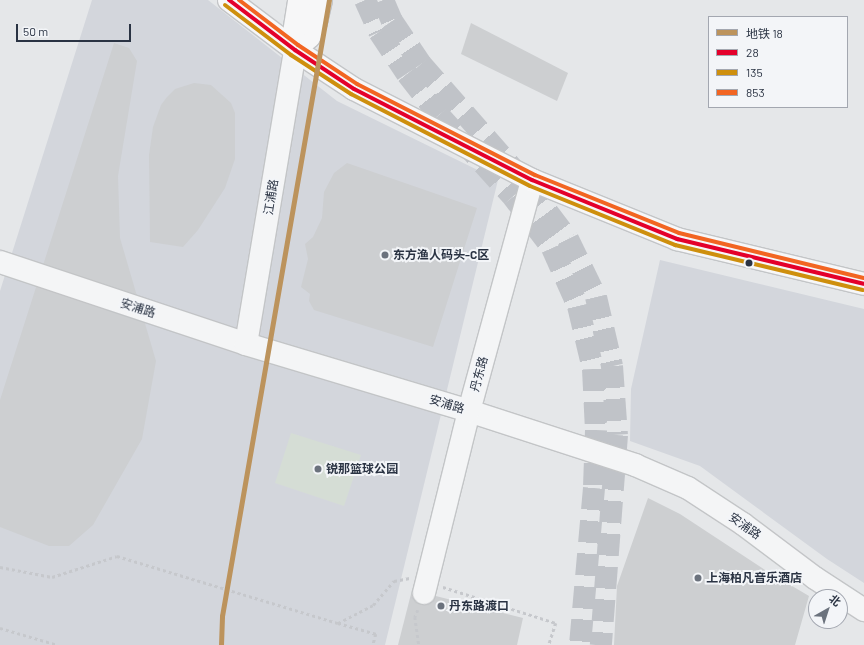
<!DOCTYPE html>
<html>
<head>
<meta charset="utf-8">
<style>
	body { margin:0 }
	#map { position:relative; width:864px; height:645px; overflow:hidden; background:#e5e7e9; font-family:Barlow,"Noto Sans SC",sans-serif }
	div>[style] { position:absolute }
	.built>* { inset:0; background:#d3d6dc }
	.green>* { inset:0; background:#d5ddd5 }
	.building>* { inset:0; background:#cdcfd1 }
	.major-tunnel>* { height:22px; margin-top:-11px; transform-origin:0; background:repeating-linear-gradient(90deg,#c0c3c8 0 22px,transparent 0 33px) }
	.path>* { height:2.5px; margin-top:-1.25px; transform-origin:0; background:repeating-linear-gradient(90deg,#c6c8cc 0 3px,transparent 0 6px) }
	.roads { filter:drop-shadow(1px 0 #c3c5c7) drop-shadow(-1px 0 #c3c5c7) drop-shadow(0 1px #c3c5c7) drop-shadow(0 -1px #c3c5c7) }
	.minor>* { height:22px; margin:-11px; padding:0 11px; transform-origin:11px; border-radius:11px; background:#f4f5f6 }
	.major>* { height:22px; margin:-11px; padding:0 11px; transform-origin:11px; border-radius:11px; background:#f7f7f8 }
	.bus-1>* { height:4px; margin:-2px; padding:0 2px; transform-origin:2px; border-radius:2px; background:#e4002b }
	.bus-2>* { height:4px; margin:-2px; padding:0 2px; transform-origin:2px; border-radius:2px; background:#ce8f0d }
	.bus-3>* { height:4px; margin:-2px; padding:0 2px; transform-origin:2px; border-radius:2px; background:#f26522 }
	.metro-1>* { height:5px; margin:-2.5px; padding:0 2.5px; transform-origin:2.5px; border-radius:2.5px; background:#bc935c }
	.dots>* { width:11px; height:11px; translate:-50% -50%; box-sizing:border-box; border:2px solid #f3f5f8; border-radius:50% }
	span { translate:-50% -50%; white-space:nowrap; text-align:center; line-height:1.15; -webkit-text-stroke:4px #f3f5f8; paint-order:stroke }
	.street-label { font-size:12px; color:#2a3343 }
	.poi-label { font-size:12px; color:#2a3343; font-weight:700 }
	.left { translate:0 -50%; text-align:left }
	.legend { position:absolute; left:708px; top:16px; width:140px; height:92px; box-sizing:border-box; background:#f3f5f8; border:1px solid #a3a7b0; margin:0; padding:5px 7px; list-style:none; font-size:12px; color:#2a3343 }
	.legend li { display:flex; align-items:center; gap:8px; height:20px }
	.legend b { width:20px; border:1px solid #a3a7b0 }
	.north { position:absolute; left:808px; top:589px; width:40px; height:40px; box-sizing:border-box; background:#f3f5f8; border:1px solid #a3a7b0; border-radius:50%; rotate:39deg; font-size:11px; font-weight:700; line-height:16px; text-align:center; color:#2a3343 }
	.north::after { content:''; display:block; margin:auto; width:14px; height:18px; background:#6b727d; clip-path:polygon(50% 0,100% 100%,50% 72%,0 100%) }
	.scale { position:absolute; left:16px; top:24px; width:115px; height:18px; box-sizing:border-box; border:2px solid #2a3343; border-top:0; padding-left:5px; font-size:12px; line-height:14px; white-space:nowrap; color:#2a3343; -webkit-text-stroke:3px #f3f5f8; paint-order:stroke }
</style>
</head>
<body>
<div id="map">
	<div class="built">
		<div style="clip-path:polygon(92px 0,208px 0,337px 101px,498px 180px,385px 645px,0 645px,0 291px)"></div>
		<div style="clip-path:polygon(660px 260px,864px 309px,864px 583px,827px 559px,700px 466px,630px 441px,631px 389px)"></div>
	</div>
	<div class="green">
		<div style="clip-path:polygon(291px 433px,361px 455px,344px 506px,275px 483px)"></div>
	</div>
	<div class="building">
		<div style="clip-path:polygon(471px 23px,568px 73px,557px 101px,461px 54px)"></div>
		<div style="clip-path:polygon(114px 43px,129px 48px,137px 61px,118px 176px,120px 238px,156px 361px,142px 439px,93px 525px,69px 546px,49px 546px,0 527px,0 400px)"></div>
		<div style="clip-path:polygon(194px 83px,211px 85px,231px 103px,235px 113px,235px 159px,225px 188px,198px 230px,183px 247px,150px 242px,149px 155px,153px 127px,161px 105px,167px 97px,175px 89px)"></div>
		<div style="clip-path:polygon(347px 163px,477px 208px,433px 347px,314px 310px,309px 301px,310px 294px,301px 287px,308px 259px,305px 244px,313px 237px,322px 218px,324px 192px,334px 173px)"></div>
		<div style="clip-path:polygon(648px 498px,680px 514px,765px 570px,809px 596px,795px 645px,614px 645px,617px 586px)"></div>
		<div style="clip-path:polygon(412px 590px,523px 618px,517px 645px,398px 645px)"></div>
	</div>
	<div class="major-tunnel">
		<div style="left:365px;top:0;width:35px;rotate:66deg"></div>
		<div style="left:379px;top:32px;width:50px;rotate:56.3deg"></div>
		<div style="left:407px;top:74px;width:52px;rotate:52deg"></div>
		<div style="left:439px;top:115px;width:110px;rotate:47.9deg"></div>
		<div style="left:513px;top:197px;width:64px;rotate:52.6deg"></div>
		<div style="left:552px;top:248px;width:64px;rotate:65.9deg"></div>
		<div style="left:578px;top:306px;width:65px;rotate:76.6deg"></div>
		<div style="left:593px;top:369px;width:61px;rotate:87.2deg"></div>
		<div style="left:596px;top:430px;width:58px;rotate:92deg"></div>
		<div style="left:594px;top:488px;width:158px;rotate:95.1deg"></div>
		<div style="left:383px;top:0;width:23px;rotate:67deg"></div>
		<div style="left:392px;top:21px;width:52px;rotate:56deg"></div>
		<div style="left:421px;top:64px;width:162px;rotate:48.7deg"></div>
		<div style="left:528px;top:186px;width:66px;rotate:53deg"></div>
		<div style="left:568px;top:239px;width:64px;rotate:64.2deg"></div>
		<div style="left:596px;top:297px;width:71px;rotate:76.9deg"></div>
		<div style="left:612px;top:366px;width:69px;rotate:85.9deg"></div>
		<div style="left:617px;top:435px;width:211px;rotate:94.4deg"></div>
	</div>
	<div class="path">
		<div style="left:0;top:567px;width:53px;rotate:10.9deg"></div>
		<div style="left:52px;top:577px;width:68px;rotate:-17.9deg"></div>
		<div style="left:117px;top:556px;width:231px;rotate:16.9deg"></div>
		<div style="left:338px;top:623px;width:39px;rotate:-27deg"></div>
		<div style="left:373px;top:605px;width:32px;rotate:-49deg"></div>
		<div style="left:394px;top:581px;width:16px;rotate:-11deg"></div>
		<div style="left:443px;top:587px;width:119px;rotate:17.7deg"></div>
		<div style="left:556px;top:623px;width:23px;rotate:108deg"></div>
		<div style="left:418px;top:610px;width:8px;rotate:113deg"></div>
		<div style="left:415px;top:617px;width:28px;rotate:82deg"></div>
		<div style="left:338px;top:623px;width:40px;rotate:16deg"></div>
		<div style="left:376px;top:634px;width:11px;rotate:105deg"></div>
		<div style="left:0;top:628px;width:60px;rotate:16.3deg"></div>
	</div>
	<div class="roads">
		<div class="minor">
			<div style="left:0;top:262px;width:259px;rotate:18.4deg"></div>
			<div style="left:246px;top:344px;width:233px;rotate:16.7deg"></div>
			<div style="left:469px;top:411px;width:175px;rotate:18deg"></div>
			<div style="left:635px;top:465px;width:58px;rotate:23.5deg"></div>
			<div style="left:688px;top:488px;width:66px;rotate:33.2deg"></div>
			<div style="left:743px;top:524px;width:90px;rotate:36.9deg"></div>
			<div style="left:815px;top:578px;width:59px;rotate:33.1deg"></div>
			<div style="left:246px;top:344px;width:298px;rotate:-80.5deg"></div>
			<div style="left:424px;top:593px;width:187px;rotate:-76.1deg"></div>
			<div style="left:469px;top:411px;width:239px;rotate:-74.7deg"></div>
		</div>
		<div class="major">
			<div style="left:229px;top:0;width:83px;rotate:37.1deg"></div>
			<div style="left:295px;top:50px;width:71px;rotate:33.5deg"></div>
			<div style="left:354px;top:89px;width:200px;rotate:27.1deg"></div>
			<div style="left:532px;top:180px;width:157px;rotate:22.1deg"></div>
			<div style="left:677px;top:239px;width:192px;rotate:13.5deg"></div>
			<div style="left:295px;top:50px;width:19px;rotate:-43deg"></div>
			<div style="left:309px;top:37px;width:17px;rotate:-65deg"></div>
			<div style="left:316px;top:22px;width:23px;rotate:-77deg"></div>
			<div style="left:295px;top:50px;width:17px;rotate:-93deg"></div>
			<div style="left:294px;top:33px;width:33px;rotate:-81deg"></div>
		</div>
	</div>
	<div class="bus-1">
		<div style="left:229px;top:0;width:83px;rotate:37.1deg"></div>
		<div style="left:295px;top:50px;width:71px;rotate:33.5deg"></div>
		<div style="left:354px;top:89px;width:200px;rotate:27.1deg"></div>
		<div style="left:532px;top:180px;width:157px;rotate:22.1deg"></div>
		<div style="left:677px;top:239px;width:192px;rotate:13.5deg"></div>
	</div>
	<div class="bus-2">
		<div style="left:225px;top:5px;width:83px;rotate:37.1deg"></div>
		<div style="left:291px;top:55px;width:72px;rotate:33deg"></div>
		<div style="left:351px;top:94px;width:201px;rotate:27.2deg"></div>
		<div style="left:530px;top:186px;width:157px;rotate:22.1deg"></div>
		<div style="left:675px;top:245px;width:193px;rotate:13.5deg"></div>
	</div>
	<div class="bus-3">
		<div style="left:239px;top:0;width:74px;rotate:37.3deg"></div>
		<div style="left:298px;top:45px;width:71px;rotate:33.5deg"></div>
		<div style="left:357px;top:84px;width:200px;rotate:27.1deg"></div>
		<div style="left:535px;top:175px;width:155px;rotate:21.9deg"></div>
		<div style="left:679px;top:233px;width:190px;rotate:13.7deg"></div>
	</div>
	<div class="metro-1">
		<div style="left:221px;top:645px;width:29px;rotate:-88deg"></div>
		<div style="left:222px;top:616px;width:625px;rotate:-80.15deg"></div>
	</div>
	<div class="dots">
		<div style="left:385px;top:255px;background:#6b727d"></div>
		<div style="left:749px;top:263px;background:#2a3343"></div>
		<div style="left:318px;top:469px;background:#6b727d"></div>
		<div style="left:698px;top:578px;background:#6b727d"></div>
		<div style="left:441px;top:606px;background:#6b727d"></div>
	</div>
	<div class="street-label">
		<span style="left:271px;top:197px;rotate:-81deg">江浦路</span>
		<span style="left:138px;top:308px;rotate:18deg">安浦路</span>
		<span style="left:479px;top:374px;rotate:-75deg">丹东路</span>
		<span style="left:447px;top:404px;rotate:17deg">安浦路</span>
		<span style="left:745px;top:526px;rotate:35deg">安浦路</span>
	</div>
	<div class="poi-label">
		<span class="left" style="left:393px;top:255px">东方渔人码头-C区</span>
		<span class="left" style="left:326px;top:469px">锐那篮球公园</span>
		<span class="left" style="left:706px;top:578px">上海柏凡音乐酒店</span>
		<span class="left" style="left:449px;top:606px">丹东路渡口</span>
	</div>
	<ul class="legend">
	<li><b style="height:5px;background:#bc935c"></b>地铁 18</li>
	<li><b style="height:5px;background:#e4002b"></b>28</li>
	<li><b style="height:5px;background:#ce8f0d"></b>135</li>
	<li><b style="height:5px;background:#f26522"></b>853</li>
	</ul>
	<div class="north">北</div>
	<div class="scale">50 m</div>
</div>
</body>
</html>
